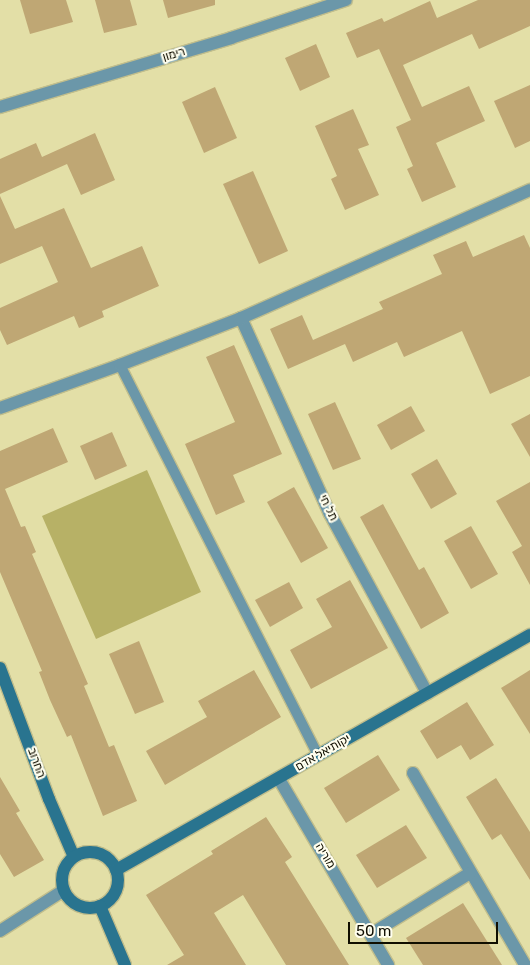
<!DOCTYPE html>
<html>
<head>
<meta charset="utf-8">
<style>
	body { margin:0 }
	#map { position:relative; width:530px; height:965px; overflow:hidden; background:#e3dfa7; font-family:Rubik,Heebo,sans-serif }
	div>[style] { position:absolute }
	.green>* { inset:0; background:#b7b166 }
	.building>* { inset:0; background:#bfa774 }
	.roads { filter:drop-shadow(1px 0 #c1be8c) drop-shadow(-1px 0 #c1be8c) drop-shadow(0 1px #c1be8c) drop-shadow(0 -1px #c1be8c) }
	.lane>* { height:10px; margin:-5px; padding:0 5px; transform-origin:5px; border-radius:5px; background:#6b97a9 }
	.street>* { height:12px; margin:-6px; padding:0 6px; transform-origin:6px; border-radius:6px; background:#6b97a9 }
	.secondary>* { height:12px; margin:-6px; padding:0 6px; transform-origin:6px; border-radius:6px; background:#29748f }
	.secondary>.ring { margin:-6px; padding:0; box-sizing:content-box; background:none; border:12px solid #29748f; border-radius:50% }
	span { translate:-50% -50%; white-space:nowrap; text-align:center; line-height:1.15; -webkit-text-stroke:4.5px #fffeee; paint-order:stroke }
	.street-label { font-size:12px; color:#100e00 }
	.scale { position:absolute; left:348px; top:922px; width:150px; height:22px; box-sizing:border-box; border:2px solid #100e00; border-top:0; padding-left:6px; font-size:15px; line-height:18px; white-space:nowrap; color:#100e00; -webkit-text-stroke:4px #fffeee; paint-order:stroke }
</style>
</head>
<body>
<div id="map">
	<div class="green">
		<div style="clip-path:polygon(147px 470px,201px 592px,96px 639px,42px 516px)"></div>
	</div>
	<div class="building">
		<div style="clip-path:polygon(20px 0,66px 0,73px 22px,30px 34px)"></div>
		<div style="clip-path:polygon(95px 0,130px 0,137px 25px,104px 33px)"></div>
		<div style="clip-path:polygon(163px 0,215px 0,215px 5px,168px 18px)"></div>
		<div style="clip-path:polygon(478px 0,530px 0,530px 26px,479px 49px,472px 34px,403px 65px,422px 107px,469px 86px,485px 121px,436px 143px,456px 187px,422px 202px,407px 169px,413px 166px,396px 127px,411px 120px,379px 49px,357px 58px,346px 33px,382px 18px,384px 22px,430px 1px,437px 18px)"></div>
		<div style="clip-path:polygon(316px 44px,330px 77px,300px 91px,285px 58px)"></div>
		<div style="clip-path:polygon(530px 85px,530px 141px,515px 148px,494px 101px)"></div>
		<div style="clip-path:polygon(215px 87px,237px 138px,204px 153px,182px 102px)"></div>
		<div style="clip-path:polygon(353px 109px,369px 145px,358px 149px,379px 195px,345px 210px,331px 179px,337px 176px,315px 126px)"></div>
		<div style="clip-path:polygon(95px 133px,115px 180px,81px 195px,67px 164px,0 194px,0 159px,36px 143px,42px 157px)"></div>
		<div style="clip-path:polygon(253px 171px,288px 251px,259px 264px,223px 184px)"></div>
		<div style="clip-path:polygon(0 196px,15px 229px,64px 208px,91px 268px,142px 246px,159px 286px,102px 311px,104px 317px,79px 328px,74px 316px,7px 345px,0 330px,0 308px,58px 282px,42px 246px,0 264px)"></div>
		<div style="clip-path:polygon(524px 235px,530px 248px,530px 376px,490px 394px,462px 331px,404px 357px,397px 342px,353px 362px,345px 344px,288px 369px,270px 329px,302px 315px,313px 340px,383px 309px,379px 302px,442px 274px,433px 255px,466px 241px,473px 257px)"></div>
		<div style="clip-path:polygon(234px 345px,282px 454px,233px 475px,245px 502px,216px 515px,185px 444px,235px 422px,206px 357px)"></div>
		<div style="clip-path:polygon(335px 402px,361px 459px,333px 470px,308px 414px)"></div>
		<div style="clip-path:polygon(411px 406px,425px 431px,391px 450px,377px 425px)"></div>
		<div style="clip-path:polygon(530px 414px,530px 457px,511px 424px)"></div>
		<div style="clip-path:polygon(53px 428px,68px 462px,5px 489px,21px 527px,25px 526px,36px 552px,32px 554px,88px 684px,84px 686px,109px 747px,114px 745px,137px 801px,103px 816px,71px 735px,67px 737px,50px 700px,39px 672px,42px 671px,0 572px,0 451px)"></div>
		<div style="clip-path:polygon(112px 432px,127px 466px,95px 480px,80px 446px)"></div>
		<div style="clip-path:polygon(437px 459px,457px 494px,431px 509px,411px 474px)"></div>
		<div style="clip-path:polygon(530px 482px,530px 585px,512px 552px,522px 546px,496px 501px)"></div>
		<div style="clip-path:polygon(294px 487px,328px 548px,301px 563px,267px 502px)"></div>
		<div style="clip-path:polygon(383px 504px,419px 570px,424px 567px,449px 613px,421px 629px,360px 517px)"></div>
		<div style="clip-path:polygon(471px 526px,498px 574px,471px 589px,444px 541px)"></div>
		<div style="clip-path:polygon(350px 580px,388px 648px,311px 689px,290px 650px,332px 627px,316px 599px)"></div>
		<div style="clip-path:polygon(289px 582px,303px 608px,270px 627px,255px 600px)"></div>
		<div style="clip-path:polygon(139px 641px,164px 702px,135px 714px,109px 654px)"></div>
		<div style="clip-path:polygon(254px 670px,281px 717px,165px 785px,146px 751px,207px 717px,198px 701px)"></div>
		<div style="clip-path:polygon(530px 670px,530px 734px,501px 688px)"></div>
		<div style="clip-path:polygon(467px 702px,494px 745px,470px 760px,461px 745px,437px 759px,420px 731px)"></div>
		<div style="clip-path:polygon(378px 755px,400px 790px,346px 823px,324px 788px)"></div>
		<div style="clip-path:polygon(0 777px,20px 811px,16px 813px,44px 860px,14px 877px,0 854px)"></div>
		<div style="clip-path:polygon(496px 778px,530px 832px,530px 880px,501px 834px,492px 840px,466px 797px)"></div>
		<div style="clip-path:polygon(266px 817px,292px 857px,285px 862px,349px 965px,286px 965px,243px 895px,214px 913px,246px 965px,167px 965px,184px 955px,146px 895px,213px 854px,211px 851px)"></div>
		<div style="clip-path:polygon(406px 825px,427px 858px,377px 888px,356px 855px)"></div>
		<div style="clip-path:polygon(463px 903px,502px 965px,423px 965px,406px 938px)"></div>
	</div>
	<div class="roads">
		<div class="lane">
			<div style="left:120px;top:365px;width:438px;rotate:63.1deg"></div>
		</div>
		<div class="street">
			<div style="left:0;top:107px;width:241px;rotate:-16.6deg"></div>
			<div style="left:231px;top:38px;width:121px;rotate:-18.3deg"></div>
			<div style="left:241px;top:318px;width:215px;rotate:65.6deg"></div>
			<div style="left:330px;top:514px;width:204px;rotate:61.5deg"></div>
			<div style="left:0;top:408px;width:127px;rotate:-19.7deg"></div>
			<div style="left:120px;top:365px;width:130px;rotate:-21.2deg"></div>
			<div style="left:241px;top:318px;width:316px;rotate:-23.9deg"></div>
			<div style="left:413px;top:773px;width:222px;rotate:59.7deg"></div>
			<div style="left:279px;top:779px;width:216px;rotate:59.6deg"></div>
			<div style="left:0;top:931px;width:76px;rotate:-32.6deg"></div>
			<div style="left:371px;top:934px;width:116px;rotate:-31.6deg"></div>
		</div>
		<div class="secondary">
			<div style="left:0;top:668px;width:140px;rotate:69.5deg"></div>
			<div style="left:49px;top:799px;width:63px;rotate:66.7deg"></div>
			<div class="ring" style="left:62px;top:852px;width:44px;height:44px"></div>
			<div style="left:116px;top:870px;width:476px;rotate:-29.6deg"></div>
			<div style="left:100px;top:906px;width:64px;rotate:67deg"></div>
		</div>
	</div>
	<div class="street-label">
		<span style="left:174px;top:55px;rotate:-17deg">רימון</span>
		<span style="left:328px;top:508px;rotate:64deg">תל חי</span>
		<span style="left:323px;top:753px;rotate:-30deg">יקותיאל אדם</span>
		<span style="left:36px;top:763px;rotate:70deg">החרוב</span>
		<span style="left:325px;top:856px;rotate:59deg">מוריה</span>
	</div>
	<div class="scale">50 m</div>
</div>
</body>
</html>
